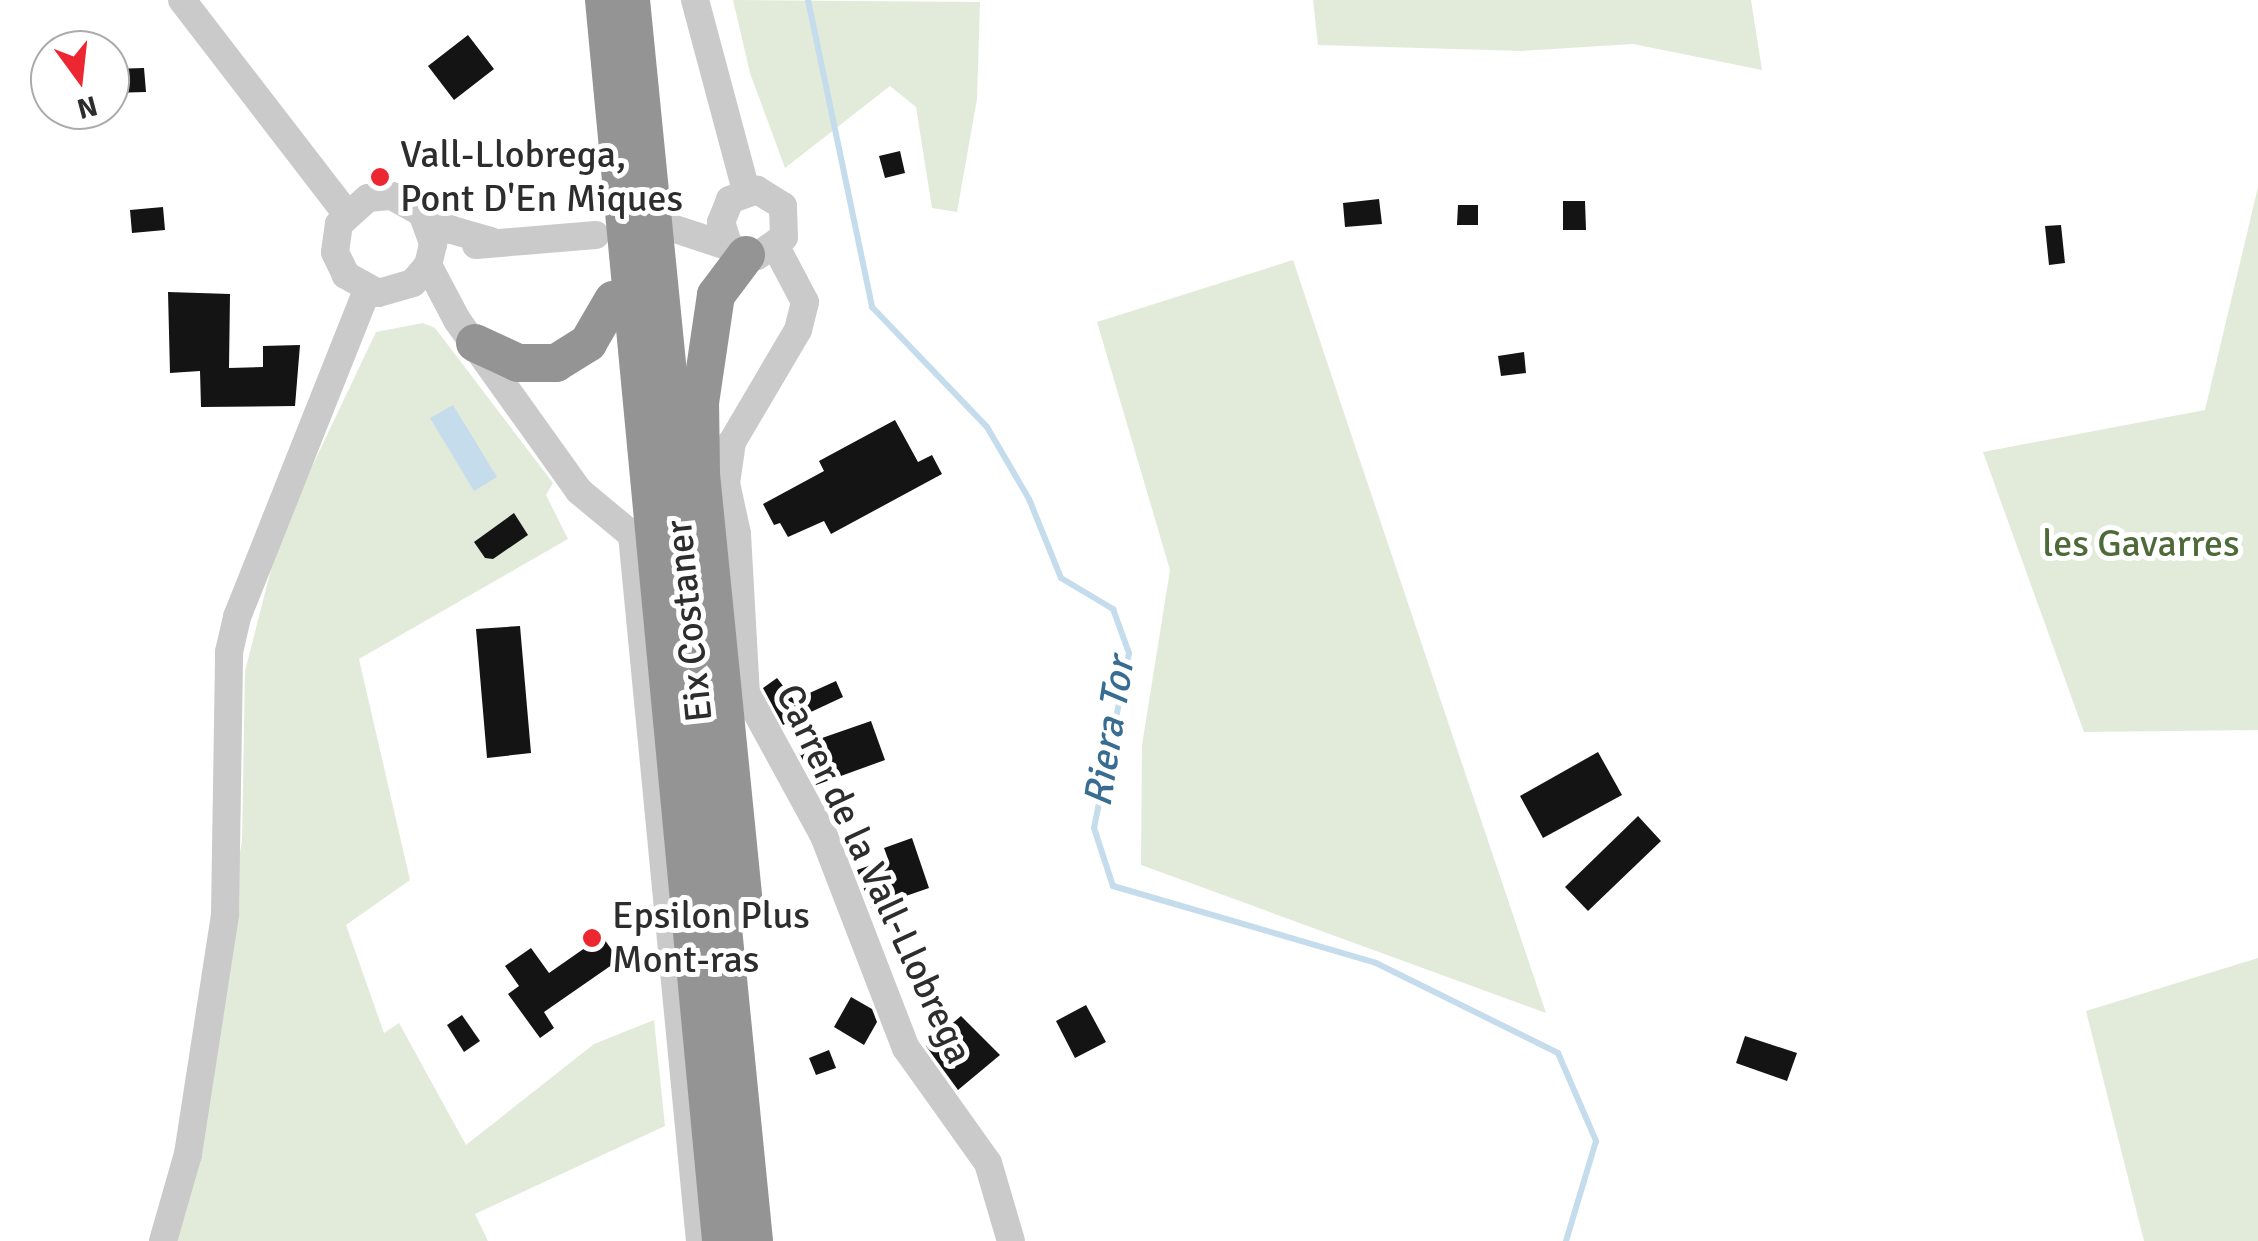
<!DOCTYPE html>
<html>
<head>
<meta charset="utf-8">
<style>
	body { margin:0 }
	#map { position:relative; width:2258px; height:1241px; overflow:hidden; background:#fff; font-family:Signika,sans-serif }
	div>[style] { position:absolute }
	.green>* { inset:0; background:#e2ebd9 }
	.water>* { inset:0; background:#c4dcec }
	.stream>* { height:6px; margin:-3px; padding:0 3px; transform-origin:3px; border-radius:3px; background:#c4dcec }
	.building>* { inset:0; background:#141414 }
	.minor>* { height:28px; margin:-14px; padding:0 14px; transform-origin:14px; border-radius:14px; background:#cacaca }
	.highway>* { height:38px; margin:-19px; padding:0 19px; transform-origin:19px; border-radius:19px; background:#949494 }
	.dots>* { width:28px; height:28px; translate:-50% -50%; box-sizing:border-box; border:5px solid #fff; border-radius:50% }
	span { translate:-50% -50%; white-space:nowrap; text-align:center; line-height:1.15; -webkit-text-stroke:10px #fff; paint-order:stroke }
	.poi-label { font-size:38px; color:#2d2d2d }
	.left { translate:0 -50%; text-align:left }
	.park-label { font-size:38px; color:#4e6a39 }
	.street-label { font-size:38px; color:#2d2d2d }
	.water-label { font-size:40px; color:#386d91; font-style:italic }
	.north { position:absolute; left:30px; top:30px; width:100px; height:100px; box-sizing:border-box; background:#fff; border:2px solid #ababab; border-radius:50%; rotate:165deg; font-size:28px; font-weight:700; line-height:40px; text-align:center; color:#2d2d2d }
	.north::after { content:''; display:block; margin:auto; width:35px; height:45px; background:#ec2731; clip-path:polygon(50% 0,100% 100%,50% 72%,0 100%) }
</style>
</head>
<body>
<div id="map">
	<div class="green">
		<div style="clip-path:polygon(733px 0,980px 2px,977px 99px,957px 212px,932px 208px,916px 107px,890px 86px,785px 168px,750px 73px)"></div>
		<div style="clip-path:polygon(1313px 0,1751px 0,1762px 70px,1633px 44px,1522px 51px,1318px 45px)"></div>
		<div style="clip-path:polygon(2258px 187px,2258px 730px,2084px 732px,1983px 452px,2205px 410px)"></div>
		<div style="clip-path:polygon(1293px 260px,1346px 419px,1546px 1013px,1141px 865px,1142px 745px,1170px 570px,1097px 322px)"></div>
		<div style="clip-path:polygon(423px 323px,435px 328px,553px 483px,546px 495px,568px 539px,359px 659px,410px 880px,346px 925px,384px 1033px,399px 1023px,466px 1145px,594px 1044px,654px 1020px,665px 1126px,475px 1214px,488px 1241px,171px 1241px,242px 841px,245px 671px,280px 534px,376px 332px)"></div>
		<div style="clip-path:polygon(2258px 958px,2258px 1241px,2144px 1241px,2086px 1011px)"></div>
	</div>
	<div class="water">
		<div style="clip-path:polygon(453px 405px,497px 477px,474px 491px,430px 418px)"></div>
	</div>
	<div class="stream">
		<div style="left:808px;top:0;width:314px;rotate:78.2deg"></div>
		<div style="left:872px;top:307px;width:166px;rotate:46.2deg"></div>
		<div style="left:987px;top:427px;width:83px;rotate:59.7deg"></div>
		<div style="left:1029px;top:499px;width:85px;rotate:67.9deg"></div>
		<div style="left:1061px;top:578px;width:61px;rotate:30.8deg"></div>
		<div style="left:1113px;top:609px;width:47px;rotate:70deg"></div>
		<div style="left:1129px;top:653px;width:178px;rotate:101.3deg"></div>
		<div style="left:1094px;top:828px;width:61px;rotate:71.9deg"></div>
		<div style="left:1113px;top:886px;width:274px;rotate:16.3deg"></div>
		<div style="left:1376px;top:963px;width:203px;rotate:26.3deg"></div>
		<div style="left:1558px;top:1053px;width:96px;rotate:66.6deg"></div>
		<div style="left:1596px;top:1141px;width:104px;rotate:106.7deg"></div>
	</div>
	<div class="building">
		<div style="clip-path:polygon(468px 35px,494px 69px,454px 100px,428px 66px)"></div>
		<div style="clip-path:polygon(144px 68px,146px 92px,110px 93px,110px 69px)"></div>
		<div style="clip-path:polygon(900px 151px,905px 173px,885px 178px,879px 156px)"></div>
		<div style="clip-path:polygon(1379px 199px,1382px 224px,1345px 227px,1343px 203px)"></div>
		<div style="clip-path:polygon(1563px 201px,1585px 201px,1586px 230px,1563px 230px)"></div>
		<div style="clip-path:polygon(1458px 205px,1478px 205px,1478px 225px,1457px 225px)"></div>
		<div style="clip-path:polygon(163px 207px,165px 230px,132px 233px,130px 210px)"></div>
		<div style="clip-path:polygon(2061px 225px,2065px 263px,2049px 265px,2045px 226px)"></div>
		<div style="clip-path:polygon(168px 292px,230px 294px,229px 368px,263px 367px,263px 346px,300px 345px,295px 406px,201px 407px,200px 371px,170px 373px)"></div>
		<div style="clip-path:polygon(1524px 352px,1526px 373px,1501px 376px,1498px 356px)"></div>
		<div style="clip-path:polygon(895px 420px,918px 462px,932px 455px,942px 474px,831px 534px,824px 521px,788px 537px,780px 523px,774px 525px,763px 504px,824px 471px,819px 461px)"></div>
		<div style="clip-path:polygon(514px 513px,528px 535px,493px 559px,485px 558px,474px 542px)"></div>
		<div style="clip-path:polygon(520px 626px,531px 753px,487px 758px,476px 629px)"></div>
		<div style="clip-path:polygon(777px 678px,794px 700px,836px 681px,843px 697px,783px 725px,763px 688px)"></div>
		<div style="clip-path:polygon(871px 721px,885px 760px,816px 785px,796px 747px)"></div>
		<div style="clip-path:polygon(1598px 752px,1622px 795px,1543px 838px,1520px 796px)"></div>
		<div style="clip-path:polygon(1638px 816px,1661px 841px,1588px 911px,1565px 887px)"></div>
		<div style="clip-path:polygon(912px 838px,929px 888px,871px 908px,857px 870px,888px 859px,884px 848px)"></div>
		<div style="clip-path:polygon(602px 936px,619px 960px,544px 1012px,554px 1028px,540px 1038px,508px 994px,519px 986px,505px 966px,531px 948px,549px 973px)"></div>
		<div style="clip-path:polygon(851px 997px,872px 1009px,877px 1022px,864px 1045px,834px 1027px)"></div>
		<div style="clip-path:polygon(1086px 1005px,1106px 1042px,1075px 1058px,1056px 1021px)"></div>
		<div style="clip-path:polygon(462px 1015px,480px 1041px,464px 1052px,447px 1025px)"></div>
		<div style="clip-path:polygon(961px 1016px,1000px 1055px,958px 1090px,926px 1046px)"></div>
		<div style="clip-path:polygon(1745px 1036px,1797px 1053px,1787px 1081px,1736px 1063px)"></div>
		<div style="clip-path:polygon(829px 1050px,836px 1068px,816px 1075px,809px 1058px)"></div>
	</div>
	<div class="minor">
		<div style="left:182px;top:0;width:269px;rotate:52.4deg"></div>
		<div style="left:695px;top:0;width:198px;rotate:75deg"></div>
		<div style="left:422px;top:213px;width:33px;rotate:70deg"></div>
		<div style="left:433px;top:244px;width:22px;rotate:103deg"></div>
		<div style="left:428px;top:265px;width:23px;rotate:130deg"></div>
		<div style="left:413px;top:283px;width:36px;rotate:164deg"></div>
		<div style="left:378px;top:293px;width:37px;rotate:-151deg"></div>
		<div style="left:346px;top:275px;width:25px;rotate:-116deg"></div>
		<div style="left:335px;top:252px;width:28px;rotate:-82deg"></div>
		<div style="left:339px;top:224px;width:39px;rotate:-42deg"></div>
		<div style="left:368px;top:198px;width:24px;rotate:-5deg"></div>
		<div style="left:392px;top:196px;width:69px;rotate:29.5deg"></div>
		<div style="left:452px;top:230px;width:40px;rotate:16deg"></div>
		<div style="left:675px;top:229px;width:86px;rotate:18.2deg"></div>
		<div style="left:757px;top:256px;width:33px;rotate:-35deg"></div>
		<div style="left:784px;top:237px;width:31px;rotate:-92deg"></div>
		<div style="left:783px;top:206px;width:31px;rotate:-148deg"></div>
		<div style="left:757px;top:190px;width:29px;rotate:160deg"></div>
		<div style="left:730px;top:200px;width:24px;rotate:112deg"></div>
		<div style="left:721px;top:222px;width:20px;rotate:72deg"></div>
		<div style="left:476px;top:245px;width:120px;rotate:-4.8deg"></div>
		<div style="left:776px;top:247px;width:62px;rotate:62.2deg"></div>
		<div style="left:805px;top:302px;width:29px;rotate:104deg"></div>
		<div style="left:798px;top:330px;width:130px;rotate:120.5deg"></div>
		<div style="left:732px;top:442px;width:41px;rotate:98.3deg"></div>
		<div style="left:726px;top:483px;width:52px;rotate:77.8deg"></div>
		<div style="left:737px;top:534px;width:159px;rotate:86.8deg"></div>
		<div style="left:746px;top:693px;width:163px;rotate:61.4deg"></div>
		<div style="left:824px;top:836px;width:227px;rotate:68.9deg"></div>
		<div style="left:906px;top:1048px;width:141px;rotate:54.5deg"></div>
		<div style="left:988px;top:1163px;width:81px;rotate:73.6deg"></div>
		<div style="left:428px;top:265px;width:62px;rotate:62.2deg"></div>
		<div style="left:457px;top:320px;width:210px;rotate:54.5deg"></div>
		<div style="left:579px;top:491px;width:69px;rotate:39.7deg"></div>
		<div style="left:632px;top:535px;width:709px;rotate:84.5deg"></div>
		<div style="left:163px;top:1241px;width:91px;rotate:-74deg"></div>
		<div style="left:188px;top:1154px;width:243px;rotate:-81.2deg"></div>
		<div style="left:225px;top:914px;width:262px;rotate:-89.1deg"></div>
		<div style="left:229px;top:652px;width:36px;rotate:-77deg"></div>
		<div style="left:237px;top:617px;width:352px;rotate:-68.3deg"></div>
	</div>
	<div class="highway">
		<div style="left:604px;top:0;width:1247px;rotate:84.61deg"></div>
		<div style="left:631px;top:0;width:1247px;rotate:84.34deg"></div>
		<div style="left:475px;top:343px;width:47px;rotate:24.9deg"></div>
		<div style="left:518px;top:363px;width:38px"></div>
		<div style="left:556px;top:363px;width:38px;rotate:-32deg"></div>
		<div style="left:588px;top:343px;width:50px;rotate:-59.8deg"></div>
		<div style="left:744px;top:905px;width:435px;rotate:-95.7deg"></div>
		<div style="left:701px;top:472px;width:69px;rotate:-90.8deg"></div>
		<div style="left:700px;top:403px;width:109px;rotate:-81.6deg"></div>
		<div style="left:716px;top:295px;width:50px;rotate:-53.1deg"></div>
	</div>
	<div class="dots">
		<div style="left:380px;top:177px;background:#ec2731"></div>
		<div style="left:592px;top:938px;background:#ec2731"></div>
	</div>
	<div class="poi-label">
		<span class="left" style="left:400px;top:177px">Vall-Llobrega,<br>Pont D'En Miques</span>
		<span class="left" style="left:612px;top:938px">Epsilon Plus<br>Mont-ras</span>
	</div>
	<div class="park-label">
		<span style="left:2141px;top:544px">les Gavarres</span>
	</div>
	<div class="street-label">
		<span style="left:689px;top:621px;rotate:-96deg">Eix Costaner</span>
		<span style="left:874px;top:874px;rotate:65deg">Carrer de la Vall-Llobrega</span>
	</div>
	<div class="water-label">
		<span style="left:1109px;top:732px;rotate:-81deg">Riera Tor</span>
	</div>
	<div class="north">N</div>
</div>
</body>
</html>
